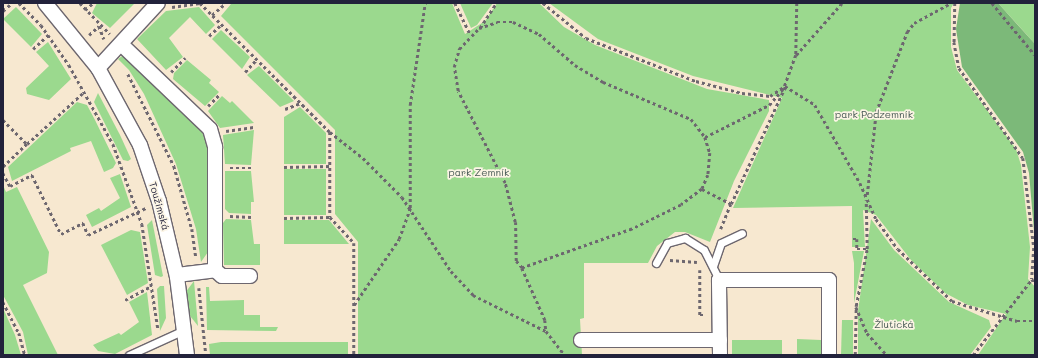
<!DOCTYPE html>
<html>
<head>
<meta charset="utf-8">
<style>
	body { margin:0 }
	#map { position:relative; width:1038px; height:358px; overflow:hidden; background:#f7e8d0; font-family:Mali,sans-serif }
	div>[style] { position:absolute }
	.green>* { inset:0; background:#9bd98e }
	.forest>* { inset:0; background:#7cb979 }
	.path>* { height:2.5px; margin-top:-1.25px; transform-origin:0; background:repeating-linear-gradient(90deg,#6d676f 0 3px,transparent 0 6px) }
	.roads { filter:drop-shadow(1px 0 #6d676f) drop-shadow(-1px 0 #6d676f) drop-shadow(0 1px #6d676f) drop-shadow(0 -1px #6d676f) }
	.lane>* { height:7px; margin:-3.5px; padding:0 3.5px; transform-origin:3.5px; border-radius:3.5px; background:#fff }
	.street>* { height:14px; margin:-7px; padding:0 7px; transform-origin:7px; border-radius:7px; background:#fff }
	span { translate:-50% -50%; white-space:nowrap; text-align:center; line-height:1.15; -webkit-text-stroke:3.5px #fcf5e5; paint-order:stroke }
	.park-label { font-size:10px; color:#465954 }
	.street-label { font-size:10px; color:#22223b }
	.frame { position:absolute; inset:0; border:4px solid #22223b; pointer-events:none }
</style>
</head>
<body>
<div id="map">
	<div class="green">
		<div style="clip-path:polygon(97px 3px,135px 3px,110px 28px,92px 13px)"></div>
		<div style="clip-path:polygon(240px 3px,452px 3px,465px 34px,485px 21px,497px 3px,539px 3px,564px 27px,595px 45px,707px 89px,769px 100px,769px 111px,734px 181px,710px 242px,685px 232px,675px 232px,657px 246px,648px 263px,584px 263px,584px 318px,580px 319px,582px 355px,358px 355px,358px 242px,335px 214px,335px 130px,221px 16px,231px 4px)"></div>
		<div style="clip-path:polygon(460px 3px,493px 3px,477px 25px,471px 28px)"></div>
		<div style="clip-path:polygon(549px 3px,954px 3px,951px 8px,951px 47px,957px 70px,1016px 149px,1021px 165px,1030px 247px,1028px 279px,1035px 287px,1035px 355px,978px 355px,1006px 314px,968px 305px,945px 293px,911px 260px,876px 215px,863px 210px,865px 247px,852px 247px,852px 206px,733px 208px,782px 98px,693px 76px,598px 39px)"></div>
		<div style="clip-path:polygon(998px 3px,1035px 3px,1035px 44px,1027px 35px)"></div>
		<div style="clip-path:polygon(16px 7px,42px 34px,31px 47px,3px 19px)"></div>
		<div style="clip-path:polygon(199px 7px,215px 25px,206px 34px,190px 17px,169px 38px,183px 57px,166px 70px,137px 39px,166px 11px)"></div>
		<div style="clip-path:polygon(221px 30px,250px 57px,242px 69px,212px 39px)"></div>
		<div style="clip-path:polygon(48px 42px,71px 79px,49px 100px,27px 94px,26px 88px,49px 66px,36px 52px)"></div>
		<div style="clip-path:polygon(125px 54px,201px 130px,207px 143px,208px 252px,201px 262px,196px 229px,176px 164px,144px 94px,129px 70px,118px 59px)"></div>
		<div style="clip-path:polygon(187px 60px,211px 80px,209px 83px,219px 92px,205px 106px,173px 79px,174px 73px)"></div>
		<div style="clip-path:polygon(259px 66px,294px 101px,280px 107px,247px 75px)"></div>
		<div style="clip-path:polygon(98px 93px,120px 135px,131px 159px,128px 161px,123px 160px,94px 102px)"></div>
		<div style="clip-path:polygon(222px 96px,230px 103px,232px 101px,254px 123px,220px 128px,208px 111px)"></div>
		<div style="clip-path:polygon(77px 102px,87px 105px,95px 120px,116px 163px,113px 168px,104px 172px,91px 141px,70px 148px,71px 151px,12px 181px,8px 167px)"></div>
		<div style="clip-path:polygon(300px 107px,326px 133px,326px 164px,284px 164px,284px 117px)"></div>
		<div style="clip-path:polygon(254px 130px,251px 165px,225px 164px,223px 135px)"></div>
		<div style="clip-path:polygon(284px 169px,326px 169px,326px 215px,284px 215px)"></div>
		<div style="clip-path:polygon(225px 171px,251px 171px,254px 202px,251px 202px,251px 214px,229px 213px,225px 209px)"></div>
		<div style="clip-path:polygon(120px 174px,131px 207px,92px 227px,86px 215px,99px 208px,101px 211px,120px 198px,110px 178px)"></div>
		<div style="clip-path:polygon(3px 185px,6px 192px,17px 187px,49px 252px,47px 273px,23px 285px,58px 355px,28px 355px,23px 332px,3px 295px)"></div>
		<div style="clip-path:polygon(226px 219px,251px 220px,254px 244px,260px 244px,260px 265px,224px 265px,223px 223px)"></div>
		<div style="clip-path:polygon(871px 219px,894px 250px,949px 302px,989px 320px,991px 327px,970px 355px,858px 355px,858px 311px)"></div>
		<div style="clip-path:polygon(152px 220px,163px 276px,161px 277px,155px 275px,147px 225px)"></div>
		<div style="clip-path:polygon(284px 220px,329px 220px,349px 244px,284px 244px)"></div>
		<div style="clip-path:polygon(131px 230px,140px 232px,148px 283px,127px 295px,101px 245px)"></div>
		<div style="clip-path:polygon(852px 251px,864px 251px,854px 303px,854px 263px)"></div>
		<div style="clip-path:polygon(194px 281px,198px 326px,187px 312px,185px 293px)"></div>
		<div style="clip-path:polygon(160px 286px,164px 286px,166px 318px,160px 331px,157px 289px)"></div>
		<div style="clip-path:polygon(206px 287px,209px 287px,210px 301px,244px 300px,244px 315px,260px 315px,260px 327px,278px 327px,276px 331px,207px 330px)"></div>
		<div style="clip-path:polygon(147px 292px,152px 335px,115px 354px,98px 351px,93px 345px,119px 333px,121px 335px,139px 322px,129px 302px)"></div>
		<div style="clip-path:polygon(3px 308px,15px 335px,21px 355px,3px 355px)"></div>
		<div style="clip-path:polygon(842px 320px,853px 320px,853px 355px,841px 355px)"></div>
		<div style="clip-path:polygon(797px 339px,821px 340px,821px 355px,797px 355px)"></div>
		<div style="clip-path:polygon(732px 340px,782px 340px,782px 355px,732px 355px)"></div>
		<div style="clip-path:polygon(221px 342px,348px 342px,348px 355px,210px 355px,209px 344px)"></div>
	</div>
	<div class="forest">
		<div style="clip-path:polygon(960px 3px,998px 3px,1035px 44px,1035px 243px,1029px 173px,1023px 152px,962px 67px,956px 29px)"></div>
	</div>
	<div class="path">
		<div style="left:19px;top:3px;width:31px;rotate:45deg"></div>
		<div style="left:41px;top:25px;width:49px;rotate:55deg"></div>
		<div style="left:69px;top:65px;width:90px;rotate:60.9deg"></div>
		<div style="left:113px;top:144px;width:85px;rotate:70.1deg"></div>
		<div style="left:142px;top:224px;width:106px;rotate:81.3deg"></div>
		<div style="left:80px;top:3px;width:43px;rotate:45.9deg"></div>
		<div style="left:200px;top:3px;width:183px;rotate:44.8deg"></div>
		<div style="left:330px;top:132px;width:85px;rotate:90deg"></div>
		<div style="left:330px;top:217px;width:35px;rotate:47deg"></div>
		<div style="left:354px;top:243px;width:112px;rotate:90deg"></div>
		<div style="left:455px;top:3px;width:34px;rotate:64deg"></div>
		<div style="left:543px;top:3px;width:55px;rotate:39.1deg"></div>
		<div style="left:586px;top:38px;width:118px;rotate:21.4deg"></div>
		<div style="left:696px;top:81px;width:48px;rotate:14.6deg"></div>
		<div style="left:742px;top:93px;width:28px;rotate:6deg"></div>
		<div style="left:770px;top:96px;width:18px;rotate:-34deg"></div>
		<div style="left:797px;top:3px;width:52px;rotate:91.1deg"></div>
		<div style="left:796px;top:55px;width:33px;rotate:110deg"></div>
		<div style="left:785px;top:86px;width:36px;rotate:32deg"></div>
		<div style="left:815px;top:105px;width:90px;rotate:60deg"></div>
		<div style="left:860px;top:183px;width:39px;rotate:66deg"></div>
		<div style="left:876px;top:219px;width:37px;rotate:54deg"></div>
		<div style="left:898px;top:249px;width:75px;rotate:43.9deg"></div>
		<div style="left:952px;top:301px;width:68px;rotate:17.1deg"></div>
		<div style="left:1017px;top:321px;width:18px"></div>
		<div style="left:955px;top:3px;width:39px;rotate:91deg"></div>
		<div style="left:954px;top:42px;width:26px;rotate:79deg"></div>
		<div style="left:959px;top:68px;width:110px;rotate:54.6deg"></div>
		<div style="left:1023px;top:158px;width:91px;rotate:83deg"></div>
		<div style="left:1034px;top:248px;width:31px;rotate:94deg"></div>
		<div style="left:1032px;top:279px;width:6px;rotate:59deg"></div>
		<div style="left:992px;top:3px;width:67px;rotate:50.4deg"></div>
		<div style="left:172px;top:7px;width:28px;rotate:-8deg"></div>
		<div style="left:85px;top:10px;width:11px;rotate:-41deg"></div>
		<div style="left:3px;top:11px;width:12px;rotate:-42deg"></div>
		<div style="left:212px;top:15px;width:18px;rotate:-41deg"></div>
		<div style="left:480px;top:28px;width:30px;rotate:-57deg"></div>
		<div style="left:89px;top:35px;width:13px;rotate:-42deg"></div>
		<div style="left:99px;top:26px;width:14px;rotate:69deg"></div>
		<div style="left:209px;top:36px;width:18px;rotate:-43deg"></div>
		<div style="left:33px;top:49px;width:21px;rotate:-43deg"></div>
		<div style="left:796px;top:55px;width:69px;rotate:-48.5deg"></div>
		<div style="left:171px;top:72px;width:20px;rotate:-45deg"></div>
		<div style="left:245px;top:72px;width:18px;rotate:-47deg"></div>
		<div style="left:128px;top:74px;width:103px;rotate:63.4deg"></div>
		<div style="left:174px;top:166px;width:66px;rotate:74.1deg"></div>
		<div style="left:192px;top:229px;width:28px;rotate:82deg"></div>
		<div style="left:208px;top:106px;width:17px;rotate:-45deg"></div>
		<div style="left:285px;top:109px;width:17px;rotate:-21deg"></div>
		<div style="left:3px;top:120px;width:34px;rotate:45deg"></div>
		<div style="left:27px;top:144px;width:33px;rotate:136deg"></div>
		<div style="left:226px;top:131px;width:28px;rotate:-8deg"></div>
		<div style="left:330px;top:132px;width:42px;rotate:38.2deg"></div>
		<div style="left:363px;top:158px;width:55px;rotate:45deg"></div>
		<div style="left:402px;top:197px;width:89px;rotate:56.5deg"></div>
		<div style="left:451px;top:271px;width:33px;rotate:47deg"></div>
		<div style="left:473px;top:295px;width:81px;rotate:26.3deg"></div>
		<div style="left:546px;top:331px;width:31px;rotate:52deg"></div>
		<div style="left:705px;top:137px;width:72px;rotate:-26.6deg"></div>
		<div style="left:769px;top:105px;width:21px;rotate:-49deg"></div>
		<div style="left:27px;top:144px;width:77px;rotate:-42.4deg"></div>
		<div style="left:284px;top:167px;width:46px;rotate:-1.2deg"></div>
		<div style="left:230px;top:168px;width:21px"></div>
		<div style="left:3px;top:173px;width:15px;rotate:62deg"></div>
		<div style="left:10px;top:186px;width:25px;rotate:-27deg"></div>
		<div style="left:32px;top:175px;width:66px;rotate:63.8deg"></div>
		<div style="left:61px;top:234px;width:25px;rotate:-27deg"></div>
		<div style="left:83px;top:223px;width:13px;rotate:67deg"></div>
		<div style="left:88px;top:235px;width:64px;rotate:-25deg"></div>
		<div style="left:702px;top:189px;width:26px;rotate:143deg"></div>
		<div style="left:681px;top:205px;width:55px;rotate:153.9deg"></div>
		<div style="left:632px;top:229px;width:117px;rotate:160.5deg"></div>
		<div style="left:522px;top:268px;width:9px;rotate:-131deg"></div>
		<div style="left:516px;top:261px;width:39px;rotate:-91deg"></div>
		<div style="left:515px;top:222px;width:40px;rotate:-104.4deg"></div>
		<div style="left:505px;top:183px;width:103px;rotate:-117.1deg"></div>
		<div style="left:458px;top:91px;width:24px;rotate:-99deg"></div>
		<div style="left:454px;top:67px;width:19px;rotate:-74deg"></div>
		<div style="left:459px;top:49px;width:29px;rotate:-46deg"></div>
		<div style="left:479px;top:28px;width:19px;rotate:-18deg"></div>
		<div style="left:497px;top:22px;width:16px"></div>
		<div style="left:513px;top:22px;width:29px;rotate:25deg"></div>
		<div style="left:539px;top:34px;width:48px;rotate:40.7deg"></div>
		<div style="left:575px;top:65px;width:33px;rotate:31deg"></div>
		<div style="left:603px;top:82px;width:95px;rotate:22.8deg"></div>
		<div style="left:691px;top:119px;width:23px;rotate:52deg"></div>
		<div style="left:705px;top:137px;width:17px;rotate:73deg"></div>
		<div style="left:710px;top:153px;width:22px;rotate:95deg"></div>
		<div style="left:708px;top:175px;width:15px;rotate:113deg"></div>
		<div style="left:702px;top:189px;width:33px;rotate:27deg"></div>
		<div style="left:731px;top:204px;width:27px;rotate:112deg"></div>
		<div style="left:867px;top:195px;width:83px;rotate:-83.8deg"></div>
		<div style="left:876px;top:112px;width:86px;rotate:-68.8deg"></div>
		<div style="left:907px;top:32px;width:11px;rotate:-52deg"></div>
		<div style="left:914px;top:23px;width:42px;rotate:-28.4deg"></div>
		<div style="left:731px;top:204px;width:129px;rotate:-65.2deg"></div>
		<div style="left:230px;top:216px;width:21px;rotate:3deg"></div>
		<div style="left:284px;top:218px;width:46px;rotate:-1.2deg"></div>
		<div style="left:853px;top:239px;width:4px"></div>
		<div style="left:857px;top:239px;width:10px;rotate:90deg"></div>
		<div style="left:857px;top:249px;width:10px"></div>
		<div style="left:670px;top:260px;width:27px;rotate:4deg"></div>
		<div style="left:522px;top:268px;width:57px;rotate:66.1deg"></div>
		<div style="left:545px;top:320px;width:11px;rotate:85deg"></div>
		<div style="left:700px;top:270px;width:45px;rotate:90deg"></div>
		<div style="left:700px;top:315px;width:4px"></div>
		<div style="left:199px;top:288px;width:67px;rotate:84deg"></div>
		<div style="left:125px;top:300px;width:30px;rotate:-28deg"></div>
		<div style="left:3px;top:302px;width:35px;rotate:63deg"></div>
		<div style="left:19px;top:333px;width:23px;rotate:75deg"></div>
		<div style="left:354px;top:305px;width:80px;rotate:-55.7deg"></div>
		<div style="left:399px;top:239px;width:33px;rotate:-70deg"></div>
		<div style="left:410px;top:208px;width:103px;rotate:-90deg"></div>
		<div style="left:410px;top:105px;width:103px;rotate:-81.6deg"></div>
		<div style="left:856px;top:307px;width:28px;rotate:67deg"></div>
		<div style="left:867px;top:333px;width:30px;rotate:48deg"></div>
		<div style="left:855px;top:355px;width:49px;rotate:-88.8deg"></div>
		<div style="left:856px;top:306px;width:58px;rotate:-79.1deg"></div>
		<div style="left:867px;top:249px;width:49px;rotate:-91.2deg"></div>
		<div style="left:973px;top:355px;width:96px;rotate:-52.2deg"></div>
	</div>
	<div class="roads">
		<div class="lane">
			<div style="left:656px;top:263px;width:23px;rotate:-61deg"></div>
			<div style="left:667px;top:243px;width:19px;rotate:-16deg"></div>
			<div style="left:685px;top:238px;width:22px;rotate:32deg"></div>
			<div style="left:704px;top:250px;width:34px;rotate:63deg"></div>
			<div style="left:713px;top:266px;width:24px;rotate:-71deg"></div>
			<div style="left:721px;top:243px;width:23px;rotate:-25deg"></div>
			<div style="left:129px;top:355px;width:60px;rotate:-24.4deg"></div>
		</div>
		<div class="street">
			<div style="left:45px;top:3px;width:84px;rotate:50.8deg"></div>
			<div style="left:98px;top:68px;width:88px;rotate:61.4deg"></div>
			<div style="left:140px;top:145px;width:59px;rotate:71.3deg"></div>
			<div style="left:159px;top:201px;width:78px;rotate:76.7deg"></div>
			<div style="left:177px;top:277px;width:79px;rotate:82.7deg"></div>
			<div style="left:121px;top:44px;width:123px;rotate:43.7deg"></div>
			<div style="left:210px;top:129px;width:19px;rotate:74deg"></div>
			<div style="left:215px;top:147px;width:123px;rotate:90deg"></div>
			<div style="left:98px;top:68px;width:88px;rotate:-47.3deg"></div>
			<div style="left:177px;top:275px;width:38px;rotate:-7deg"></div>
			<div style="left:215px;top:270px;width:9px;rotate:41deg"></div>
			<div style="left:222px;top:276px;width:28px"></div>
			<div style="left:581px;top:340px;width:139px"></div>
			<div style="left:720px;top:355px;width:75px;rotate:-90.8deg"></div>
			<div style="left:719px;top:280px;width:110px"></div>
			<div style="left:829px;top:280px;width:75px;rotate:90deg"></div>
		</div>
	</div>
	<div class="park-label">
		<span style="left:874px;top:115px">park Podzemník</span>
		<span style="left:479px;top:173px">park Zemník</span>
		<span style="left:894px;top:325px">Žlutická</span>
	</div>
	<div class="street-label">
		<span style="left:159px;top:206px;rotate:74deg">Toužimská</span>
	</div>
	<div class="frame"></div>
</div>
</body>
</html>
